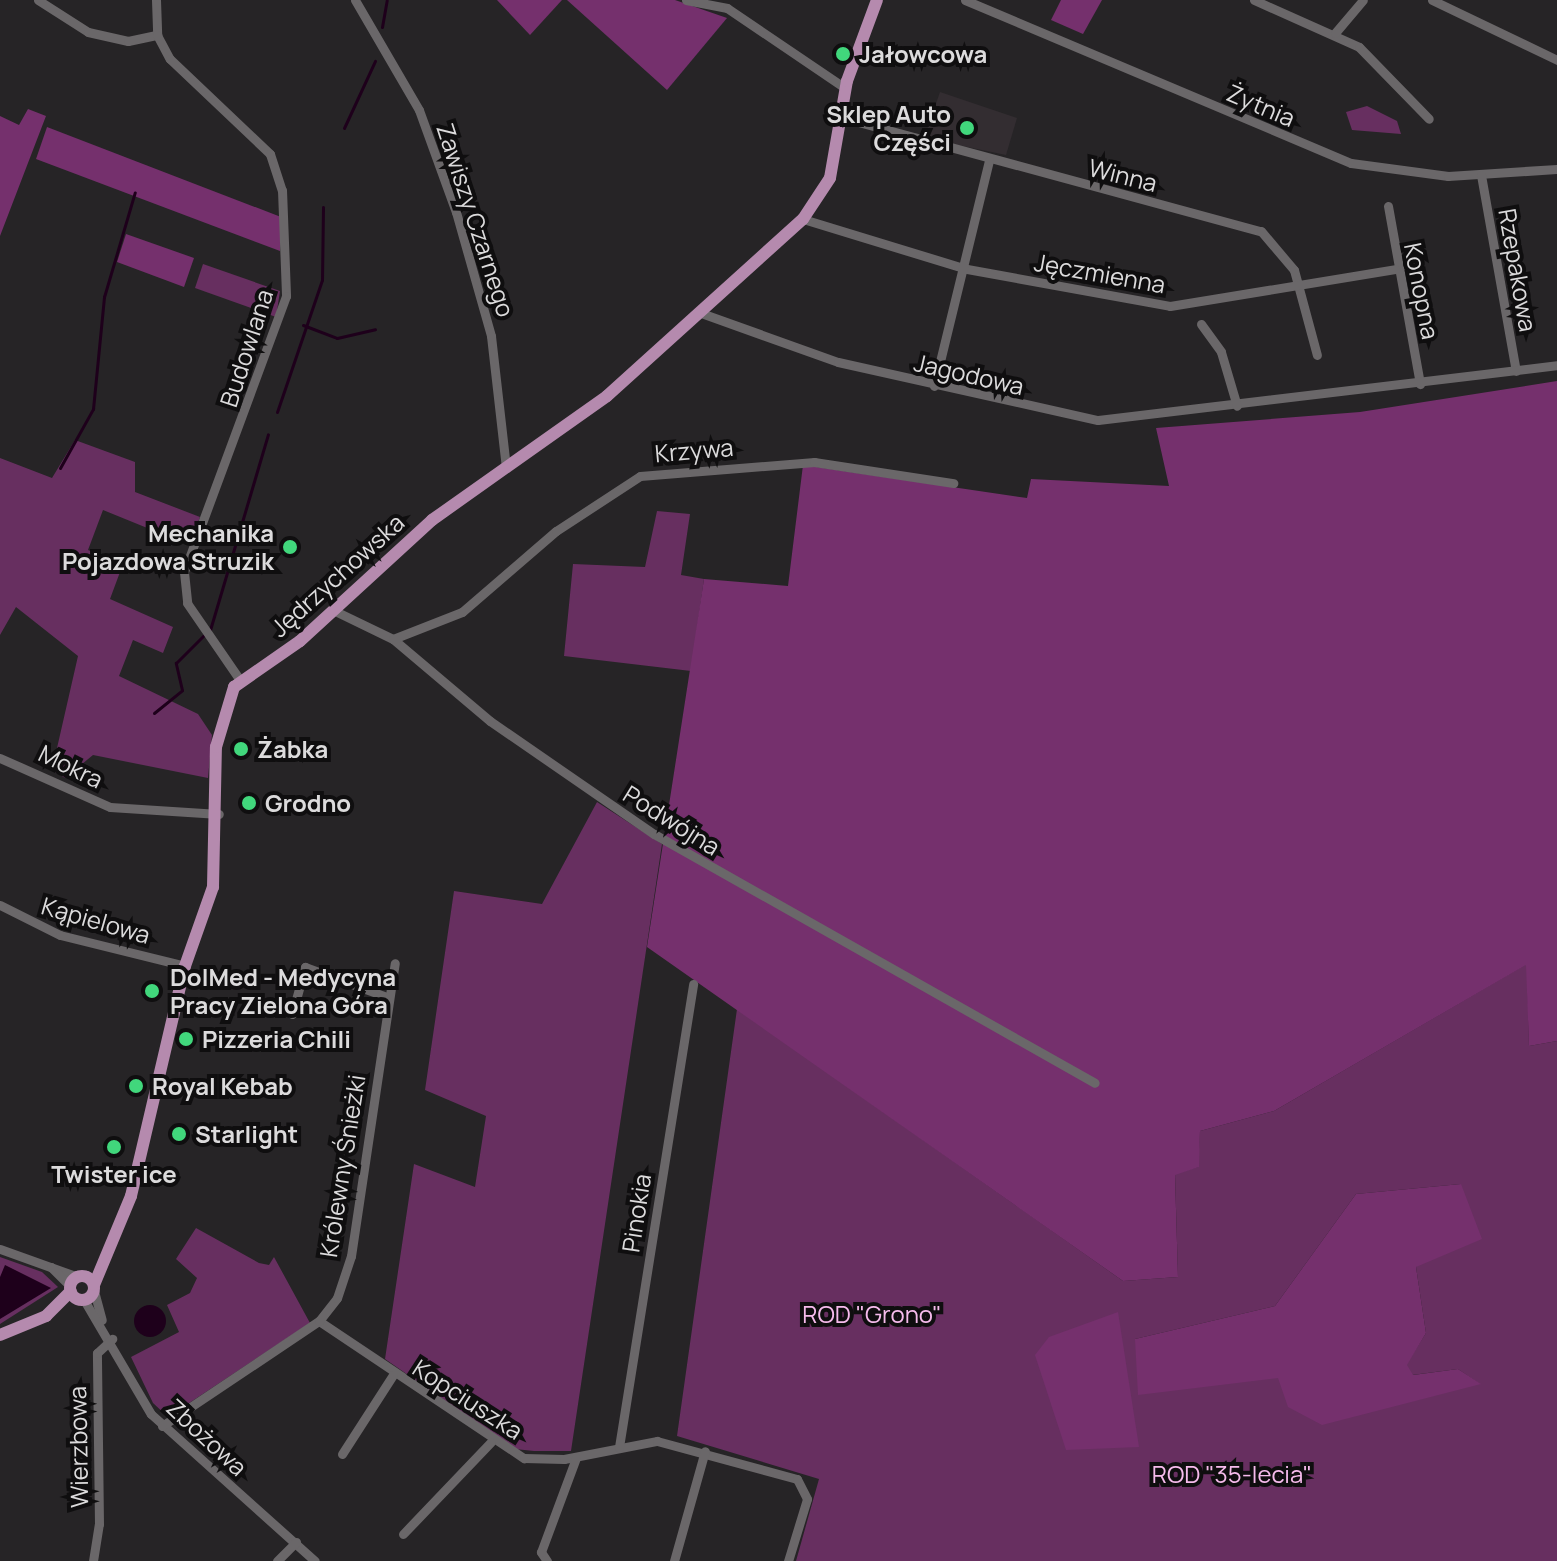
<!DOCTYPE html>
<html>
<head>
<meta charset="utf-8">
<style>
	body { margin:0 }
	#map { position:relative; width:1557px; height:1561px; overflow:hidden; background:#262426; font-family:Manrope,sans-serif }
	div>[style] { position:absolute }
	.built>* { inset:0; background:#332d31 }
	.green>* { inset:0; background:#672f60 }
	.forest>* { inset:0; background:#75306d }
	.water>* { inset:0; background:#1e001b }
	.round { border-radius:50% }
	.stream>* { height:3px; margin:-1.5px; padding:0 1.5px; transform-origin:1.5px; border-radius:1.5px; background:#1e001b }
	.minor>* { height:9px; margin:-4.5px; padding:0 4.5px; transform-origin:4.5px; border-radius:4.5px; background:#6a6769 }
	.major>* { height:12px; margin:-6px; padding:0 6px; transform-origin:6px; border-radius:6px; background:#b58aae }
	.major>.ring { margin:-6px; padding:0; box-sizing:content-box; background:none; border:12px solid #b58aae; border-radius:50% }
	.dots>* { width:22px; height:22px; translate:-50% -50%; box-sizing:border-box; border:4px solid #0f0e0f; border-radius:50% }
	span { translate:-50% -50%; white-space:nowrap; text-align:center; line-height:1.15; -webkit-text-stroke:8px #0f0e0f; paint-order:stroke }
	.poi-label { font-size:24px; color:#dcdbdc; font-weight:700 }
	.left { translate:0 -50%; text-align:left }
	.right { translate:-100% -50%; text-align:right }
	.street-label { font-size:24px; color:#dcdbdc }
	.park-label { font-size:24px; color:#f6bbec }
</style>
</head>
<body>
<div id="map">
	<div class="built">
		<div style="clip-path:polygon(940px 92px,1017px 118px,1006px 155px,924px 138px)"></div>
	</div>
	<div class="green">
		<div style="clip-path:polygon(1367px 106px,1397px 121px,1401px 134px,1352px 130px,1346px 112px)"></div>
		<div style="clip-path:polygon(203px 264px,280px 291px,276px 317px,195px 288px)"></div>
		<div style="clip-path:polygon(75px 440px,135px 462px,135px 492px,200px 517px,189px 545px,103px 510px,88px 550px,123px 564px,110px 599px,173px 627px,163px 653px,133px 640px,119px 676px,198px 714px,212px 735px,208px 778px,93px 755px,65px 778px,52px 770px,78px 656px,16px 607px,0 635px,0 458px,52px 478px)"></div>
		<div style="clip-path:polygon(657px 511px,690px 514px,681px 575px,704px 579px,691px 671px,564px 656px,573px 564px,645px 567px)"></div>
		<div style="clip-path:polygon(597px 802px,662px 844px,571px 1451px,534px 1451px,515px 1449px,385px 1359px,414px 1164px,475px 1187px,486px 1116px,425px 1090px,454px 891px,542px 904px)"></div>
		<div style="clip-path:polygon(evenodd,1527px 964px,1529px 1046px,1557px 1041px,1557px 1561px,796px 1561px,819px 1479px,677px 1436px,737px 1009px,1123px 1281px,1178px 1277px,1175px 1174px,1198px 1167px,1200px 1131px,1274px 1111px,1527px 964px,1461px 1184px,1416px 1267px,1426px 1333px,1406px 1365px,1412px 1375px,1458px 1369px,1480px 1384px,1278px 1378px,1135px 1339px,1275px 1306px,1356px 1194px,1461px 1184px)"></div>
		<div style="clip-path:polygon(196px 1228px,259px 1263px,269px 1265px,274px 1257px,310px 1323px,168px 1417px,153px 1403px,131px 1357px,179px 1332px,167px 1305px,190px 1293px,197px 1278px,176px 1259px)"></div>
		<div style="clip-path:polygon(0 1257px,42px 1272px,58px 1287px,0 1324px)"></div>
	</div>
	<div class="forest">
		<div style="clip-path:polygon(497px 0,562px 0,530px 35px)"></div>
		<div style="clip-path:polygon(567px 0,675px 0,727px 18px,667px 90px)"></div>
		<div style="clip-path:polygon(1061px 0,1102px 0,1083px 34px,1051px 20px)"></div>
		<div style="clip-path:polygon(28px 109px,46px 116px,0 236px,0 116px,19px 125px)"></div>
		<div style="clip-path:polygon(47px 127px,281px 217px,280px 251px,36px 159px)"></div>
		<div style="clip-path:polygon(126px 234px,194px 258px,184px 287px,117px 262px)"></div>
		<div style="clip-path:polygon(1557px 381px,1557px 1041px,1529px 1046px,1526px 965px,1274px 1111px,1200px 1131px,1199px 1167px,1175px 1175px,1178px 1277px,1123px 1281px,647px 947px,704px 579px,788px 586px,803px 465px,1027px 498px,1031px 479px,1169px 486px,1156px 428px,1360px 412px)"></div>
		<div style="clip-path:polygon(1461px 1184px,1482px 1239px,1416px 1267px,1426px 1333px,1407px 1365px,1413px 1375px,1458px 1369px,1481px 1384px,1322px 1425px,1288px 1407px,1278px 1378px,1138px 1395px,1135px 1339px,1275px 1306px,1356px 1194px)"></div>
		<div style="clip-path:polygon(1118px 1312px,1139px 1447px,1066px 1450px,1035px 1355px,1049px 1337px)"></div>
	</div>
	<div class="water">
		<div style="clip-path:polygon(5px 1265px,51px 1288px,0 1319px,0 1277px)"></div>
		<div class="round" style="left:134px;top:1305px;width:32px;height:32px"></div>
	</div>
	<div class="stream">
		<div style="left:382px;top:27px;width:27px;rotate:-80deg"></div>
		<div style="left:344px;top:128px;width:74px;rotate:-65.2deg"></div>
		<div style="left:303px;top:325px;width:36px;rotate:21deg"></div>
		<div style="left:337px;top:338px;width:39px;rotate:-13deg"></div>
		<div style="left:277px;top:412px;width:139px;rotate:-71.2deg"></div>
		<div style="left:322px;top:280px;width:73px;rotate:-89.2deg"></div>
		<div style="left:60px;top:468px;width:68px;rotate:-60.8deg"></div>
		<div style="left:93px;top:409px;width:113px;rotate:-84.4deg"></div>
		<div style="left:104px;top:297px;width:109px;rotate:-73.6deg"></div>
		<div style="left:210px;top:630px;width:204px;rotate:-73.5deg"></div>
		<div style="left:154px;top:713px;width:36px;rotate:-39deg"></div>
		<div style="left:182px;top:690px;width:28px;rotate:-103deg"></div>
		<div style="left:176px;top:663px;width:41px;rotate:-45deg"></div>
	</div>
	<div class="minor">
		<div style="left:38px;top:0;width:59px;rotate:32.6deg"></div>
		<div style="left:88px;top:32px;width:41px;rotate:12.7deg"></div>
		<div style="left:128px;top:41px;width:30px;rotate:-12deg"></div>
		<div style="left:156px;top:0;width:35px;rotate:88deg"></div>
		<div style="left:157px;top:35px;width:27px;rotate:62deg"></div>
		<div style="left:170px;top:59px;width:138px;rotate:43.5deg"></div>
		<div style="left:270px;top:154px;width:38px;rotate:72deg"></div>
		<div style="left:282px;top:190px;width:106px;rotate:87.8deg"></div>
		<div style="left:286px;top:296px;width:294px;rotate:110.3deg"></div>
		<div style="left:184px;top:572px;width:31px;rotate:84deg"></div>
		<div style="left:187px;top:603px;width:93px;rotate:55.5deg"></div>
		<div style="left:355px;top:0;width:127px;rotate:59.8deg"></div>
		<div style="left:419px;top:110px;width:109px;rotate:70.1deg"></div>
		<div style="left:456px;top:212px;width:129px;rotate:74.2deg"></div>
		<div style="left:491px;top:336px;width:133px;rotate:83.5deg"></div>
		<div style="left:686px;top:0;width:42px;rotate:11deg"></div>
		<div style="left:727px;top:8px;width:143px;rotate:34.1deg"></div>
		<div style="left:965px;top:0;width:419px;rotate:22.9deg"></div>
		<div style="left:1351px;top:163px;width:98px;rotate:7.6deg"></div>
		<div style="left:1448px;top:176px;width:109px;rotate:-3.7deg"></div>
		<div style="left:1254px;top:0;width:115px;rotate:24.1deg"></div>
		<div style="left:1359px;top:47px;width:100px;rotate:45.8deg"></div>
		<div style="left:1432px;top:0;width:139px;rotate:25.6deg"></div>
		<div style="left:1335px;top:33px;width:43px;rotate:-49.7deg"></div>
		<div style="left:840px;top:117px;width:436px;rotate:15.2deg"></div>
		<div style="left:1261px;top:231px;width:51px;rotate:49.8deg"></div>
		<div style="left:1294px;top:270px;width:88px;rotate:74.9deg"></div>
		<div style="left:1481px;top:175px;width:199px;rotate:79.9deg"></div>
		<div style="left:1388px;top:206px;width:181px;rotate:79.8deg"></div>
		<div style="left:803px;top:219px;width:171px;rotate:17deg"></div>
		<div style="left:967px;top:269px;width:206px;rotate:10.3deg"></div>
		<div style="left:1170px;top:306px;width:228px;rotate:-9.3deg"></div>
		<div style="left:701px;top:313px;width:145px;rotate:19.7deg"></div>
		<div style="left:838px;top:362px;width:266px;rotate:12.6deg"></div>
		<div style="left:1098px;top:420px;width:462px;rotate:-6.8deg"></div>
		<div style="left:1201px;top:324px;width:34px;rotate:54deg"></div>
		<div style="left:1221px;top:352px;width:56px;rotate:73.5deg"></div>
		<div style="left:934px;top:386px;width:232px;rotate:-76.3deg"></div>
		<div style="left:335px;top:611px;width:64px;rotate:25.8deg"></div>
		<div style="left:393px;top:639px;width:127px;rotate:40.2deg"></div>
		<div style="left:490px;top:721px;width:199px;rotate:34.6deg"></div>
		<div style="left:654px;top:834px;width:506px;rotate:29.45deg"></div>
		<div style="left:393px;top:639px;width:74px;rotate:-21.4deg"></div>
		<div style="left:462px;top:612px;width:124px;rotate:-40.8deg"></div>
		<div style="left:556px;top:531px;width:100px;rotate:-33.2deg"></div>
		<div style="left:640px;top:476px;width:175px;rotate:-4.6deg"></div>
		<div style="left:814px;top:462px;width:141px;rotate:8.6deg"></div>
		<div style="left:0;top:758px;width:120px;rotate:24deg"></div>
		<div style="left:110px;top:807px;width:109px;rotate:3.7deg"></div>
		<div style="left:0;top:905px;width:67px;rotate:26.6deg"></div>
		<div style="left:60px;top:935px;width:129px;rotate:13.9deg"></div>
		<div style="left:292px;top:1014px;width:49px;rotate:-74.5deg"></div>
		<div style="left:305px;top:967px;width:87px;rotate:20.1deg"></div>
		<div style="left:0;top:1249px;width:83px;rotate:19.7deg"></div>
		<div style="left:51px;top:1267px;width:27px;rotate:45deg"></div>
		<div style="left:94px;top:1291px;width:30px;rotate:75deg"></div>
		<div style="left:84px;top:1300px;width:132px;rotate:59.6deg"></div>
		<div style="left:151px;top:1414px;width:220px;rotate:41.9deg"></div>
		<div style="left:319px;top:1321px;width:247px;rotate:33.8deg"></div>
		<div style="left:524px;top:1458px;width:40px;rotate:1.4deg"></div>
		<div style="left:564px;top:1459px;width:95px;rotate:-11deg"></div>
		<div style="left:657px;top:1441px;width:145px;rotate:15.2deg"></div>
		<div style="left:797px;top:1479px;width:22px;rotate:63deg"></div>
		<div style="left:807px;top:1499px;width:65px;rotate:107deg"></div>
		<div style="left:162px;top:1426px;width:189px;rotate:-33.8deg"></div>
		<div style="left:319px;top:1321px;width:29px;rotate:-52deg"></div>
		<div style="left:337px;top:1298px;width:44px;rotate:-71.6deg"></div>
		<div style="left:351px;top:1256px;width:296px;rotate:-81.5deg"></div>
		<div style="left:619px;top:1447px;width:469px;rotate:-80.9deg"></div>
		<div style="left:342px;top:1454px;width:94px;rotate:-57.2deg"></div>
		<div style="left:403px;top:1534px;width:127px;rotate:-46.3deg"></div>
		<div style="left:93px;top:1561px;width:37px;rotate:-81deg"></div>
		<div style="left:99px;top:1524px;width:171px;rotate:-90.7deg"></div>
		<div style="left:97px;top:1353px;width:21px;rotate:-43deg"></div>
		<div style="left:277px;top:1561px;width:27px;rotate:-45deg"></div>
		<div style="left:547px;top:1561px;width:11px;rotate:-124deg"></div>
		<div style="left:541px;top:1552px;width:100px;rotate:-69.6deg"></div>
		<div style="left:674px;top:1561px;width:114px;rotate:-74.3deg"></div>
	</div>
	<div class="major">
		<div class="ring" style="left:70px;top:1276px;width:12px;height:12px"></div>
		<div style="left:94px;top:1285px;width:96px;rotate:-67.4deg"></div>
		<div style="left:131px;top:1196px;width:236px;rotate:-76.8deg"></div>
		<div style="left:185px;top:966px;width:84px;rotate:-70.5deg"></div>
		<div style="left:213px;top:887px;width:140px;rotate:-88.8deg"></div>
		<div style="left:216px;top:747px;width:63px;rotate:-73.3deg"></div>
		<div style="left:234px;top:687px;width:80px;rotate:-34.9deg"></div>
		<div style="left:300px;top:641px;width:179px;rotate:-42.5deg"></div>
		<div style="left:432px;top:520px;width:214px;rotate:-35.3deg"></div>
		<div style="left:607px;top:396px;width:264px;rotate:-42.1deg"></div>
		<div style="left:803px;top:219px;width:49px;rotate:-56.6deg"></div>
		<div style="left:830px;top:178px;width:98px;rotate:-80.1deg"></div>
		<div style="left:847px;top:81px;width:86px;rotate:-69.7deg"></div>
		<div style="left:0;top:1335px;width:50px;rotate:-22.4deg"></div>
		<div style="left:46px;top:1316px;width:35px;rotate:-45deg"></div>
	</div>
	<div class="dots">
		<div style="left:843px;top:54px;background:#41d77c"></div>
		<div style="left:967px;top:128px;background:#41d77c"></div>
		<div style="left:290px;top:547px;background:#41d77c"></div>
		<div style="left:241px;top:749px;background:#41d77c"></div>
		<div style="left:249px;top:803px;background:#41d77c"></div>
		<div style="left:152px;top:991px;background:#41d77c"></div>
		<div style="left:186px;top:1039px;background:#41d77c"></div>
		<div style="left:136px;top:1086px;background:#41d77c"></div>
		<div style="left:179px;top:1134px;background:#41d77c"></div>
		<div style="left:114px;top:1147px;background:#41d77c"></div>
	</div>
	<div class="poi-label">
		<span class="left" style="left:859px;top:54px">Jałowcowa</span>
		<span class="right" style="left:951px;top:128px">Sklep Auto<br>Części</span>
		<span class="right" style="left:274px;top:547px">Mechanika<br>Pojazdowa Struzik</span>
		<span class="left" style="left:257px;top:749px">Żabka</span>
		<span class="left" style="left:265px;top:803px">Grodno</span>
		<span class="left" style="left:170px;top:991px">DolMed - Medycyna<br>Pracy Zielona Góra</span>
		<span class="left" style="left:202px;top:1039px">Pizzeria Chili</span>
		<span class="left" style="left:152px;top:1086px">Royal Kebab</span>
		<span class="left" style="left:195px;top:1134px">Starlight</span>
		<span style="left:114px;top:1174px">Twister ice</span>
	</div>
	<div class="street-label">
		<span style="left:1261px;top:105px;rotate:23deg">Żytnia</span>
		<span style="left:1123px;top:175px;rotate:14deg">Winna</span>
		<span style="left:476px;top:220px;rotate:72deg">Zawiszy Czarnego</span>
		<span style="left:1518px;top:270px;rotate:80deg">Rzepakowa</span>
		<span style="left:1100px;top:273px;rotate:10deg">Jęczmienna</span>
		<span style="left:1422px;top:291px;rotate:79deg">Konopna</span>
		<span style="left:246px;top:348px;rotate:-72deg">Budowlana</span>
		<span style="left:969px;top:374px;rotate:13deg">Jagodowa</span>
		<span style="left:694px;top:450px;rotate:-5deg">Krzywa</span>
		<span style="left:337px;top:575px;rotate:-42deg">Jędrzychowska</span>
		<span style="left:71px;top:766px;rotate:26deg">Mokra</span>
		<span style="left:672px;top:820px;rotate:32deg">Podwójna</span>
		<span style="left:96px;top:920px;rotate:16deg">Kąpielowa</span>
		<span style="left:342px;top:1166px;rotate:-81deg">Królewny Śnieżki</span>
		<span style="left:636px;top:1213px;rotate:-81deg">Pinokia</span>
		<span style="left:468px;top:1399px;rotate:33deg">Kopciuszka</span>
		<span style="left:207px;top:1437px;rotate:43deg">Zbożowa</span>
		<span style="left:78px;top:1447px;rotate:-91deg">Wierzbowa</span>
	</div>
	<div class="park-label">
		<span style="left:872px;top:1314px">ROD "Grono"</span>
		<span style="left:1232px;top:1474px">ROD "35-lecia"</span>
	</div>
</div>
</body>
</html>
